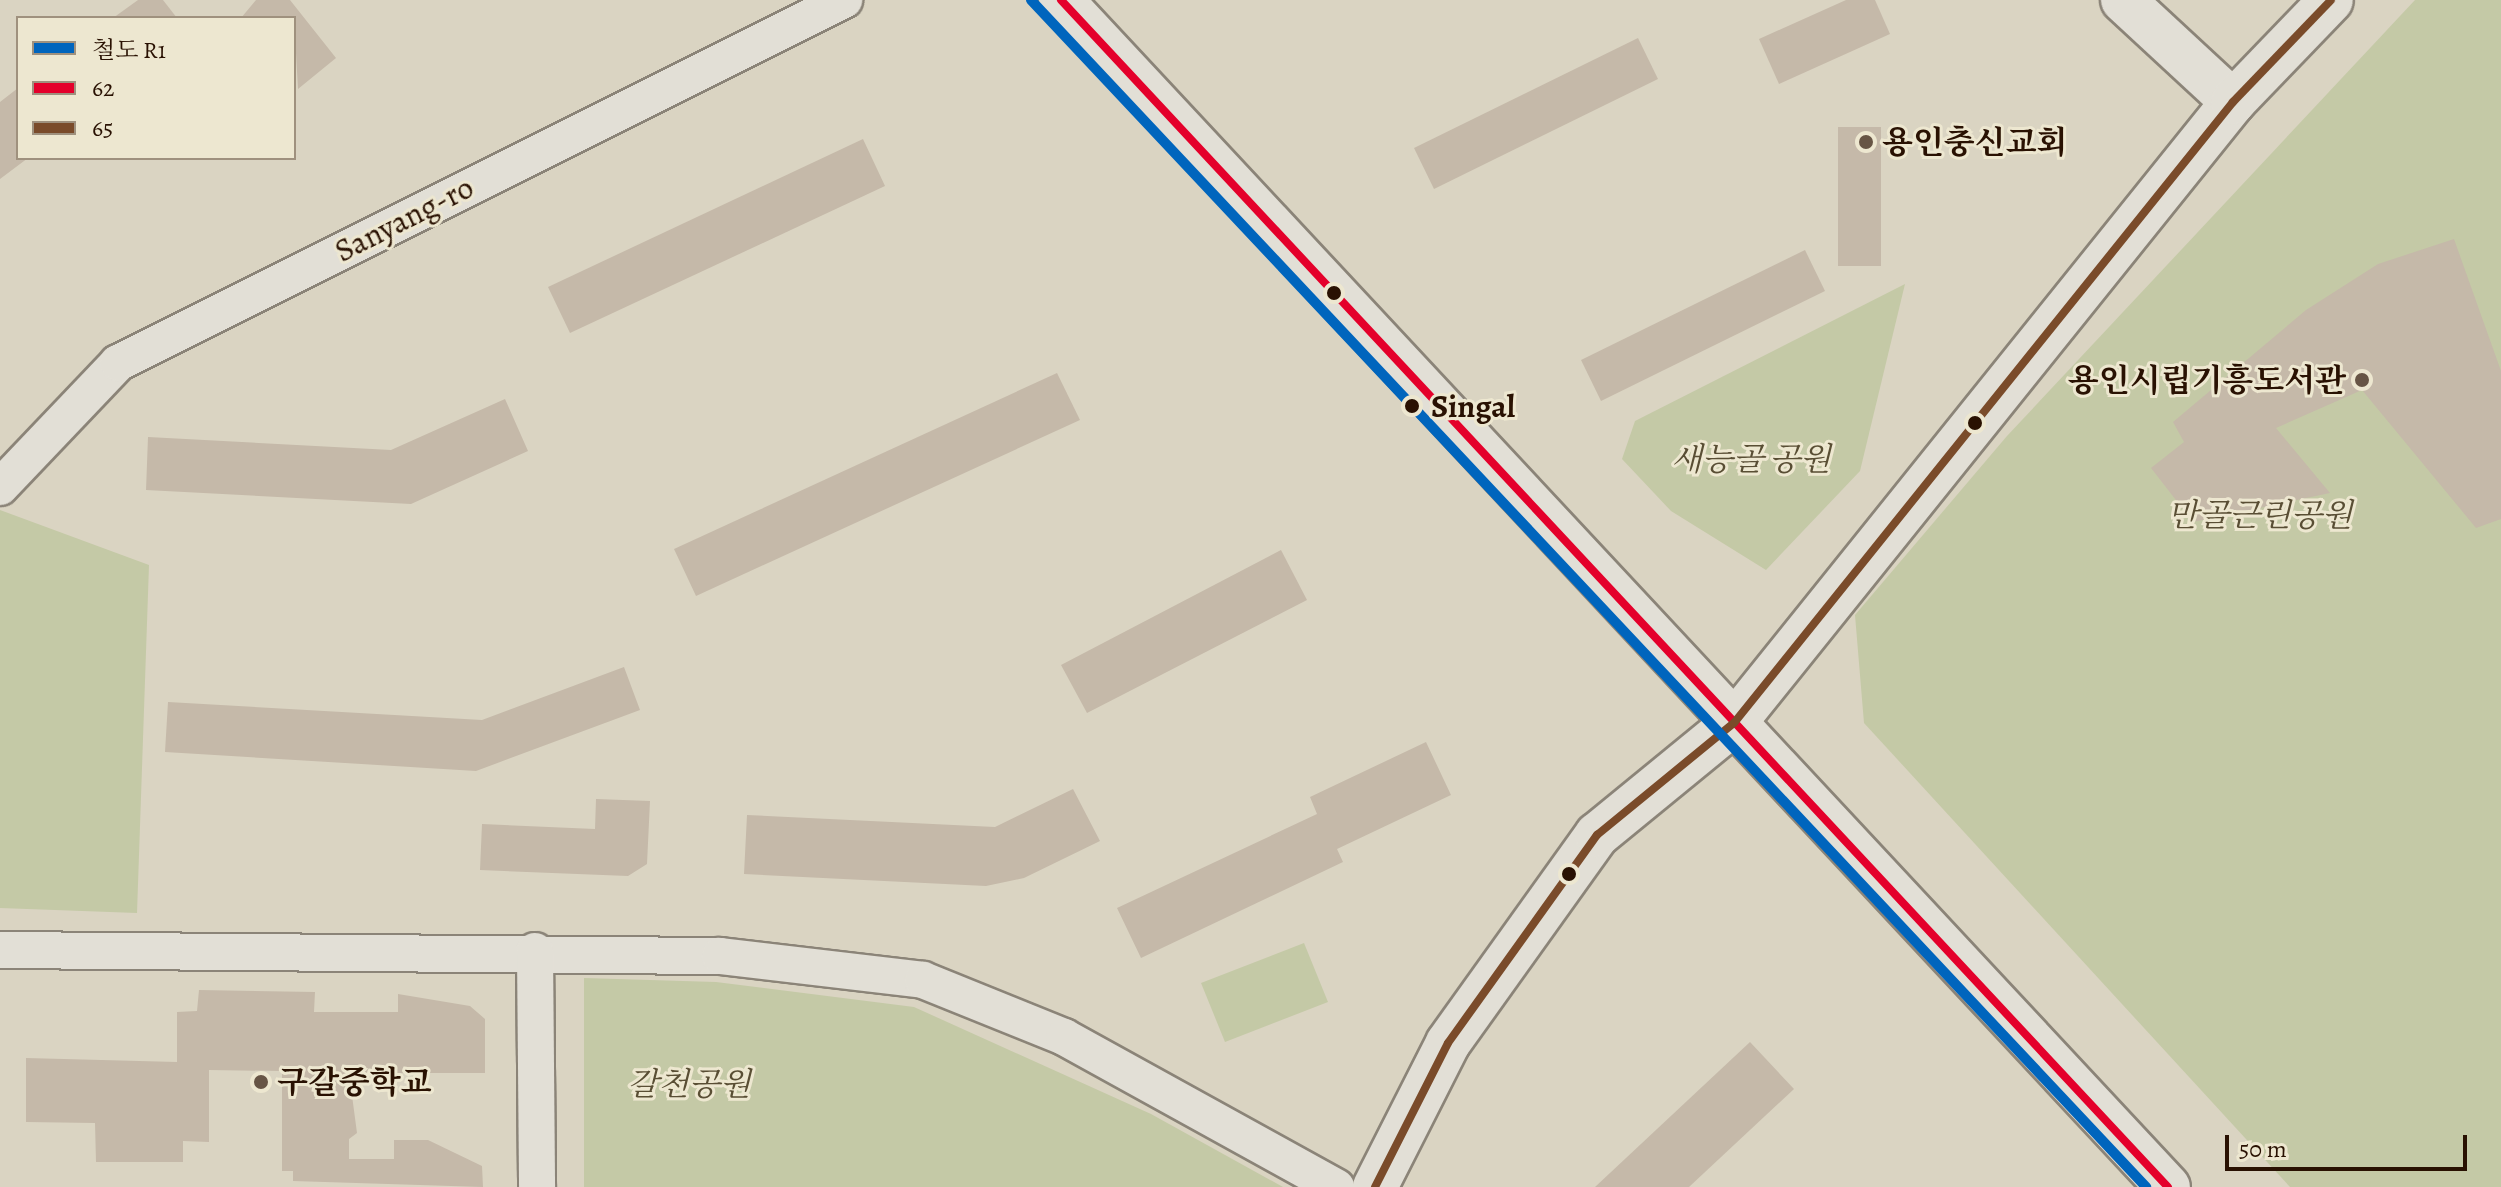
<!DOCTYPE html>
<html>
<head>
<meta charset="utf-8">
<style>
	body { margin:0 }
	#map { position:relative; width:2501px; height:1187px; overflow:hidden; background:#dad4c2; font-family:Alegreya,"Noto Serif KR",serif }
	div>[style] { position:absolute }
	.green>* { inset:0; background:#c4c9a6 }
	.building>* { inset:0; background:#c5b9a9 }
	.roads { filter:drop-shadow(2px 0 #8b8478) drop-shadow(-2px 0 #8b8478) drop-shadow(0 2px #8b8478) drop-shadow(0 -2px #8b8478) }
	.minor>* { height:36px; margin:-18px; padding:0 18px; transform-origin:18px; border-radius:18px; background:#e2dfd6 }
	.tertiary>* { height:44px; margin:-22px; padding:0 22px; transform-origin:22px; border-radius:22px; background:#e2dfd6 }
	.secondary>* { height:44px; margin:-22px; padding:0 22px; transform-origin:22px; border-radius:22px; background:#e2dfd6 }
	.bus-1>* { height:8px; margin:-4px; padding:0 4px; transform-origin:4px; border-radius:4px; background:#e4002b }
	.bus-2>* { height:8px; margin:-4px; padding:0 4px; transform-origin:4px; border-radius:4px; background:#7a4b2a }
	.rail-1>* { height:10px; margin:-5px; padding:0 5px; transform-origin:5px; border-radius:5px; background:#0065bd }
	.dots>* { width:22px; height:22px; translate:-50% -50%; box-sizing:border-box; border:4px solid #ede7d0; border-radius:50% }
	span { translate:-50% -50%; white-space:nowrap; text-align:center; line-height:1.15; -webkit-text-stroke:6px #ede7d0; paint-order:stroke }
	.poi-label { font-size:32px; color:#291102; font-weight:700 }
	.left { translate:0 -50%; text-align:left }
	.right { translate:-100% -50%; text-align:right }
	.street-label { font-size:32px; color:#291102 }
	.stop-label { font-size:32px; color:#291102; font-weight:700 }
	.park-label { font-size:32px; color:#594e34; font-style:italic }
	.legend { position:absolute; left:16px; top:16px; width:280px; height:144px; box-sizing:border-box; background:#ede7d0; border:2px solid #9f917e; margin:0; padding:10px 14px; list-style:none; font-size:24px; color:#291102 }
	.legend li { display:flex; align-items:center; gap:16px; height:40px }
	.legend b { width:40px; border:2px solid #9f917e }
	.scale { position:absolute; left:2225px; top:1135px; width:242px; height:36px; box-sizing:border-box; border:4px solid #291102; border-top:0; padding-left:10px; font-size:24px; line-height:28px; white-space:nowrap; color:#291102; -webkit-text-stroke:6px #ede7d0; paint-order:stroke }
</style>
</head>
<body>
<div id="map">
	<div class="green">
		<div style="clip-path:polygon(2415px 0,2501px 0,2501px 1187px,2290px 1187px,1864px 723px,1855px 615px,2007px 436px)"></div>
		<div style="clip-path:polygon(1905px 284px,1860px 471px,1766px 570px,1671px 511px,1622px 459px,1635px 421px)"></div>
		<div style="clip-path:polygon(0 510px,149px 565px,137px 913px,0 908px)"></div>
		<div style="clip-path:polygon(1304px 943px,1328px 1002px,1225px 1042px,1201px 983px)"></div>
		<div style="clip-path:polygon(584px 978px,716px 982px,914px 1007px,1151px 1114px,1283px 1187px,584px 1187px)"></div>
	</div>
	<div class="building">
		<div style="clip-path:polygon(138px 0,163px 0,177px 18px,113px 18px)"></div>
		<div style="clip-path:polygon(256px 0,290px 0,336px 58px,298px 89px,294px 18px,241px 18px)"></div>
		<div style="clip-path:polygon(1846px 0,1875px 0,1890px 34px,1779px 84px,1759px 39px)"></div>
		<div style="clip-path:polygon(1638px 38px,1658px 79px,1434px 189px,1414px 148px)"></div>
		<div style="clip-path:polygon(18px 88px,18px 158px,28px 158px,0 179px,0 102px)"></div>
		<div style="clip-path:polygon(1838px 127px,1881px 127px,1881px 266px,1838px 266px)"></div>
		<div style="clip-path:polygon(863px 139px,885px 186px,570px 333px,548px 287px)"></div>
		<div style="clip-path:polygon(2454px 239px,2501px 371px,2501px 519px,2476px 528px,2362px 390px,2276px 428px,2330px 493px,2193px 522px,2151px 468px,2184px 442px,2173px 422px,2306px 310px,2378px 264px)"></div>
		<div style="clip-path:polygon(1805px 250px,1825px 291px,1601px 401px,1581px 360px)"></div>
		<div style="clip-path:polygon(1057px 373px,1080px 420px,696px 596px,674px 549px)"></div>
		<div style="clip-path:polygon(505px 399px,528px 451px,411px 504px,146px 490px,148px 437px,391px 450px)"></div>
		<div style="clip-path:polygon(1281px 550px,1307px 600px,1087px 713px,1061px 665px)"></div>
		<div style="clip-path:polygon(624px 667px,640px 710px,476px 771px,165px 752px,168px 702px,482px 720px)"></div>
		<div style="clip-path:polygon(1426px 742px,1451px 795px,1337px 849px,1343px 862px,1141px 958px,1117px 908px,1317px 814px,1310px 797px)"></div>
		<div style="clip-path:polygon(1073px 789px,1100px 841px,1024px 878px,986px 886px,744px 874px,747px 815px,995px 827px)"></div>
		<div style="clip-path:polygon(596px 799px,650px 801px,647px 864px,628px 876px,480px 870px,482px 824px,595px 829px)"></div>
		<div style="clip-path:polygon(199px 990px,315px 992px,314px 1012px,398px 1012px,398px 994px,470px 1006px,485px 1019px,485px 1073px,349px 1073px,357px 1133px,349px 1139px,349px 1159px,394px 1159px,394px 1140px,428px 1140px,482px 1166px,483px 1187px,293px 1181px,293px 1171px,282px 1171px,282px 1071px,209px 1070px,209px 1142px,183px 1141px,183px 1162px,96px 1162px,95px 1123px,26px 1122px,26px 1058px,177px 1062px,177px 1012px,197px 1011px)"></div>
		<div style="clip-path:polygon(1750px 1042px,1794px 1089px,1689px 1187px,1595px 1187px)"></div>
	</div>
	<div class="roads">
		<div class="minor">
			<div style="left:0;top:487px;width:171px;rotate:-46.4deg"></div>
			<div style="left:118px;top:363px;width:812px;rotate:-26.57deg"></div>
			<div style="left:0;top:950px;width:720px;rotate:0.48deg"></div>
			<div style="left:720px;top:956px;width:204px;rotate:6.7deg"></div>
			<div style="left:923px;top:980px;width:152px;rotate:22deg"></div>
			<div style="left:1064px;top:1037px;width:311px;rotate:28.9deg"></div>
			<div style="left:535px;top:951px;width:236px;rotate:89.5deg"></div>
		</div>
		<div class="tertiary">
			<div style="left:2123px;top:0;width:150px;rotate:42.8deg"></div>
			<div style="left:1375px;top:1187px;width:161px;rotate:-63.1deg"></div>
			<div style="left:1448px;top:1043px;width:256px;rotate:-54.4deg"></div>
			<div style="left:1597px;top:835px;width:177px;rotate:-39.3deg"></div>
			<div style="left:1734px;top:723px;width:797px;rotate:-51.22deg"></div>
			<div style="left:2233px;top:102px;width:141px;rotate:-46.1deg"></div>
		</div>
		<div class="secondary">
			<div style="left:1061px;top:0;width:1623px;rotate:47deg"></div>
		</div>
	</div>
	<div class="bus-1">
		<div style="left:1061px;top:0;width:1623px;rotate:47deg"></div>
	</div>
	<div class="bus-2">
		<div style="left:1375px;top:1187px;width:161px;rotate:-63.1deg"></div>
		<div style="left:1448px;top:1043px;width:256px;rotate:-54.4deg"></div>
		<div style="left:1597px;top:835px;width:177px;rotate:-39.3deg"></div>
		<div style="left:1734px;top:723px;width:797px;rotate:-51.22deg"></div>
		<div style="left:2233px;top:102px;width:141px;rotate:-46.1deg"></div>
	</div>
	<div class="rail-1">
		<div style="left:1031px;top:0;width:1629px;rotate:46.79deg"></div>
	</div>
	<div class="dots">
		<div style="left:1866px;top:142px;background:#675545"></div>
		<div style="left:1334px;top:293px;background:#291102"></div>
		<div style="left:2362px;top:380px;background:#675545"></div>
		<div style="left:1412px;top:406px;background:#291102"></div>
		<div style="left:1975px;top:423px;background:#291102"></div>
		<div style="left:1569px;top:874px;background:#291102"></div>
		<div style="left:261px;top:1082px;background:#675545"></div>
	</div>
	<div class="poi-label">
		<span class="left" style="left:1882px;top:142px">용인충신교회</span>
		<span class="right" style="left:2346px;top:380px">용인시립기흥도서관</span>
		<span class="left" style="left:277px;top:1082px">구갈중학교</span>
	</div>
	<div class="street-label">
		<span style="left:404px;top:219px;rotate:-27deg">Sanyang-ro</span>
	</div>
	<div class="stop-label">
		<span class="left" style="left:1431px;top:406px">Singal</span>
	</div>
	<div class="park-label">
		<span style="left:1751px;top:459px">새능골 공원</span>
		<span style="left:2260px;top:515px">만골근린공원</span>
		<span style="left:689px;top:1084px">갈천공원</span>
	</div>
	<ul class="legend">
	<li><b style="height:10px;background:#0065bd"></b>철도 R1</li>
	<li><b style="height:10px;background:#e4002b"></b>62</li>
	<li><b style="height:10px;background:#7a4b2a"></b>65</li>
	</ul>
	<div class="scale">50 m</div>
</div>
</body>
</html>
